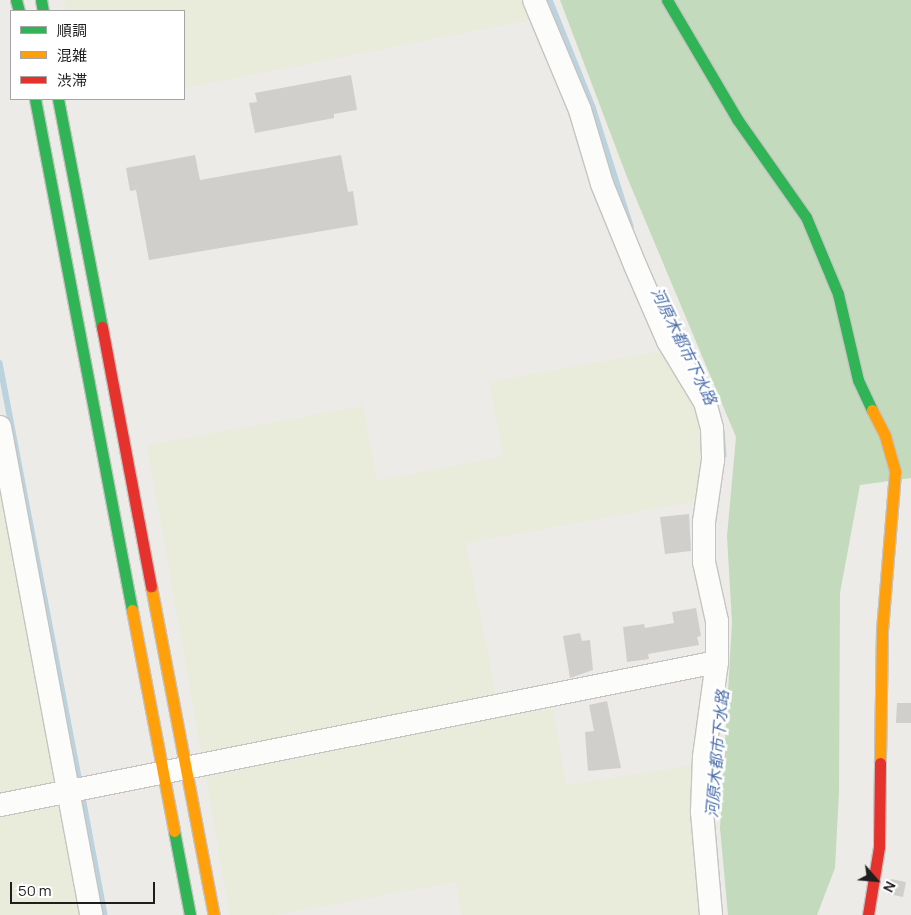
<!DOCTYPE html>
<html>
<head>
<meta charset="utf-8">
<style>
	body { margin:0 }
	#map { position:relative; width:911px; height:915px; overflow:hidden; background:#ecebe7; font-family:Manrope,"Noto Sans JP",sans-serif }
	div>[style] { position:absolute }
	.farmland>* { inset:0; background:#e9ecda }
	.forest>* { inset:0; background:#c4dabd }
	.stream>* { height:5.5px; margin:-2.75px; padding:0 2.75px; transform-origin:2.75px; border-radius:2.75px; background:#bbd2df }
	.building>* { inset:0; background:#d0cfcc }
	.roads { filter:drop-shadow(1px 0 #c5c4c3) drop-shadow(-1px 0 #c5c4c3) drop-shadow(0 1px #c5c4c3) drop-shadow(0 -1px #c5c4c3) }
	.street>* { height:22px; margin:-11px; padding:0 11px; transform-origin:11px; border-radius:11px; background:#fcfcfb }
	.fast>* { height:11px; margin:-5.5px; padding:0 5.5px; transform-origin:5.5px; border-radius:5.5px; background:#30b455 }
	.slow>* { height:11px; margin:-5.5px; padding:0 5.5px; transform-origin:5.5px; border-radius:5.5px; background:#ff9f0a }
	.jam>* { height:11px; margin:-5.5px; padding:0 5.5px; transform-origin:5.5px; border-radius:5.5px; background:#e5322d }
	span { translate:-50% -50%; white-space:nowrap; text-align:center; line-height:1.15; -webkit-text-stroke:5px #fff; paint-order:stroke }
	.water-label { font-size:16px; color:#4d70ab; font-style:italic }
	.legend { position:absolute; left:10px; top:10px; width:175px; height:90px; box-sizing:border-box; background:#fff; border:1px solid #a5a5a5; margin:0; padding:6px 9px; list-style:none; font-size:15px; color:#1e1e1e }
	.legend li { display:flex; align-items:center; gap:10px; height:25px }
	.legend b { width:25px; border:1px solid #a5a5a5 }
	.north { position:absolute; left:851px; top:855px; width:50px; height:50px; -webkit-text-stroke:4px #fff; paint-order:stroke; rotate:117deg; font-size:14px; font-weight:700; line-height:20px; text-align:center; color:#1e1e1e }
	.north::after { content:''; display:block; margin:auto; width:18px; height:22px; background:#1e1e1e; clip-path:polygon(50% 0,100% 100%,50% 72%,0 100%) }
	.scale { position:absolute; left:10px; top:882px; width:145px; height:22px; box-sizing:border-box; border:2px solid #1e1e1e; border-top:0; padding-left:6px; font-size:15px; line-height:18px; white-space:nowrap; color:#1e1e1e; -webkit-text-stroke:4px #fff; paint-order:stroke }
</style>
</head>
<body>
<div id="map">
	<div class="farmland">
		<div style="clip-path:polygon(64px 0,522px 0,531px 20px,184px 88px,184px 11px,66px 11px)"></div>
		<div style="clip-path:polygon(659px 351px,688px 393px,699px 421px,704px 452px,697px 501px,466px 543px,500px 716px,553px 709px,566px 785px,694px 765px,693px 848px,703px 915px,462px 915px,456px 882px,276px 915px,230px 915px,147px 445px,363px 406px,377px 481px,503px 456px,489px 382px)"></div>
		<div style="clip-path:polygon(0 464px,86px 915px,0 915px)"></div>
	</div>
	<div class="forest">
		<div style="clip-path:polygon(560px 0,911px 0,911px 478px,860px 485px,840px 593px,839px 792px,835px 868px,817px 915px,728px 915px,720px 828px,732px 623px,727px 536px,736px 437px,627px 177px)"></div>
	</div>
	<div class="stream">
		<div style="left:550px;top:0;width:115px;rotate:68.1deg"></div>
		<div style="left:593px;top:107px;width:125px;rotate:72.3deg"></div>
		<div style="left:0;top:363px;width:428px;rotate:79.2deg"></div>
		<div style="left:722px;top:432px;width:23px;rotate:85deg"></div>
		<div style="left:82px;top:792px;width:125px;rotate:79.4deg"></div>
	</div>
	<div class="building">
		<div style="clip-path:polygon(351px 75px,357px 110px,334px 114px,334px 118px,255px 133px,249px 103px,257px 102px,255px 93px)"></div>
		<div style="clip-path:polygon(195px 155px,200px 180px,341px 155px,348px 192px,353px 191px,358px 225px,149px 260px,136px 190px,130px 191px,126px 168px)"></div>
		<div style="clip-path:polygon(689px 514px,691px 551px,665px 554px,660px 517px)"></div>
		<div style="clip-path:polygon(696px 608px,701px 636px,697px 637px,699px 645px,648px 654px,649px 659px,627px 662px,623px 627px,644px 624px,645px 628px,674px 623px,672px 612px)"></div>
		<div style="clip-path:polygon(580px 633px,582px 641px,590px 640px,593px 670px,570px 678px,563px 636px)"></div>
		<div style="clip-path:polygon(607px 701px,621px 768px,588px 771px,585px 732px,594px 731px,589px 705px)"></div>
		<div style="clip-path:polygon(897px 703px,911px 703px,911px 723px,896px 723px)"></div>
		<div style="clip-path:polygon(891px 879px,906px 882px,903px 897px,888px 894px)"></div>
	</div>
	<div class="roads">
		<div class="street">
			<div style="left:534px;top:0;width:119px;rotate:67.3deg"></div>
			<div style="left:580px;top:110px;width:77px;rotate:73.4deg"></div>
			<div style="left:602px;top:184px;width:87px;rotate:67.8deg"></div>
			<div style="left:635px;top:265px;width:83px;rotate:66.5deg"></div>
			<div style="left:668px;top:341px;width:71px;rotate:58.8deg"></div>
			<div style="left:705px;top:402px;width:27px;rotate:75deg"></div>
			<div style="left:712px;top:428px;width:32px;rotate:88deg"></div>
			<div style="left:713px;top:460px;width:63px;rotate:98.3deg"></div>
			<div style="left:704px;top:522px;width:40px;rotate:90deg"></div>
			<div style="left:704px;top:562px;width:60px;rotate:77.6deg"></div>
			<div style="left:717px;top:621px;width:41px;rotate:90deg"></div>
			<div style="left:717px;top:662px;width:96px;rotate:97.8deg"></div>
			<div style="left:704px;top:757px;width:55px;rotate:92.1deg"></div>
			<div style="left:702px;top:812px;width:103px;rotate:85deg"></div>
			<div style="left:0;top:427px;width:496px;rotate:79.4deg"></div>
			<div style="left:0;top:805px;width:731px;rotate:-11.28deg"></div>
		</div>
		<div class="fast">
			<div style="left:16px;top:0;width:11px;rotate:75deg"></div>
			<div style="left:41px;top:0;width:11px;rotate:80deg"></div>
			<div style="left:667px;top:0;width:138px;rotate:59.5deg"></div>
			<div style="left:737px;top:119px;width:120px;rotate:54.9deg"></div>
			<div style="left:806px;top:217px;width:83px;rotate:67.4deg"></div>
			<div style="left:838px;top:294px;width:88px;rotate:76.9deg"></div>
			<div style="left:858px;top:380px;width:33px;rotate:65deg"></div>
			<div style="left:35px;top:99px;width:520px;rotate:79.25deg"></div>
			<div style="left:58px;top:99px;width:232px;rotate:79.1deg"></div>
			<div style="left:174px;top:831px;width:86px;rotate:79.2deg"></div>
		</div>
		<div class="slow">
			<div style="left:872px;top:410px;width:29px;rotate:63deg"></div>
			<div style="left:885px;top:436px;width:37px;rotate:74deg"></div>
			<div style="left:895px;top:472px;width:160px;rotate:94.7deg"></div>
			<div style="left:882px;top:631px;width:132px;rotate:90.9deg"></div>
			<div style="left:151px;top:586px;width:335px;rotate:79.2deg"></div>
			<div style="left:132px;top:610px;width:225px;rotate:79.2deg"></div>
		</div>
		<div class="jam">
			<div style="left:102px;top:327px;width:264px;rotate:79.3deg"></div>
			<div style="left:868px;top:915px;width:69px;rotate:-80.8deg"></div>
			<div style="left:879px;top:847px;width:84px;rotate:-89.3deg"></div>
		</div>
	</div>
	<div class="water-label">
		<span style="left:684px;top:346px;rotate:64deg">河原木都市下水路</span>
		<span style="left:717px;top:754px;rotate:-85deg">河原木都市下水路</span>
	</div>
	<ul class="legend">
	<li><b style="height:6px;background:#30b455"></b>順調</li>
	<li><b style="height:6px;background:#ff9f0a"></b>混雑</li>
	<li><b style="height:6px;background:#e5322d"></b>渋滞</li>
	</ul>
	<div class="north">N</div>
	<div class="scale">50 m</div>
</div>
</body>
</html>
